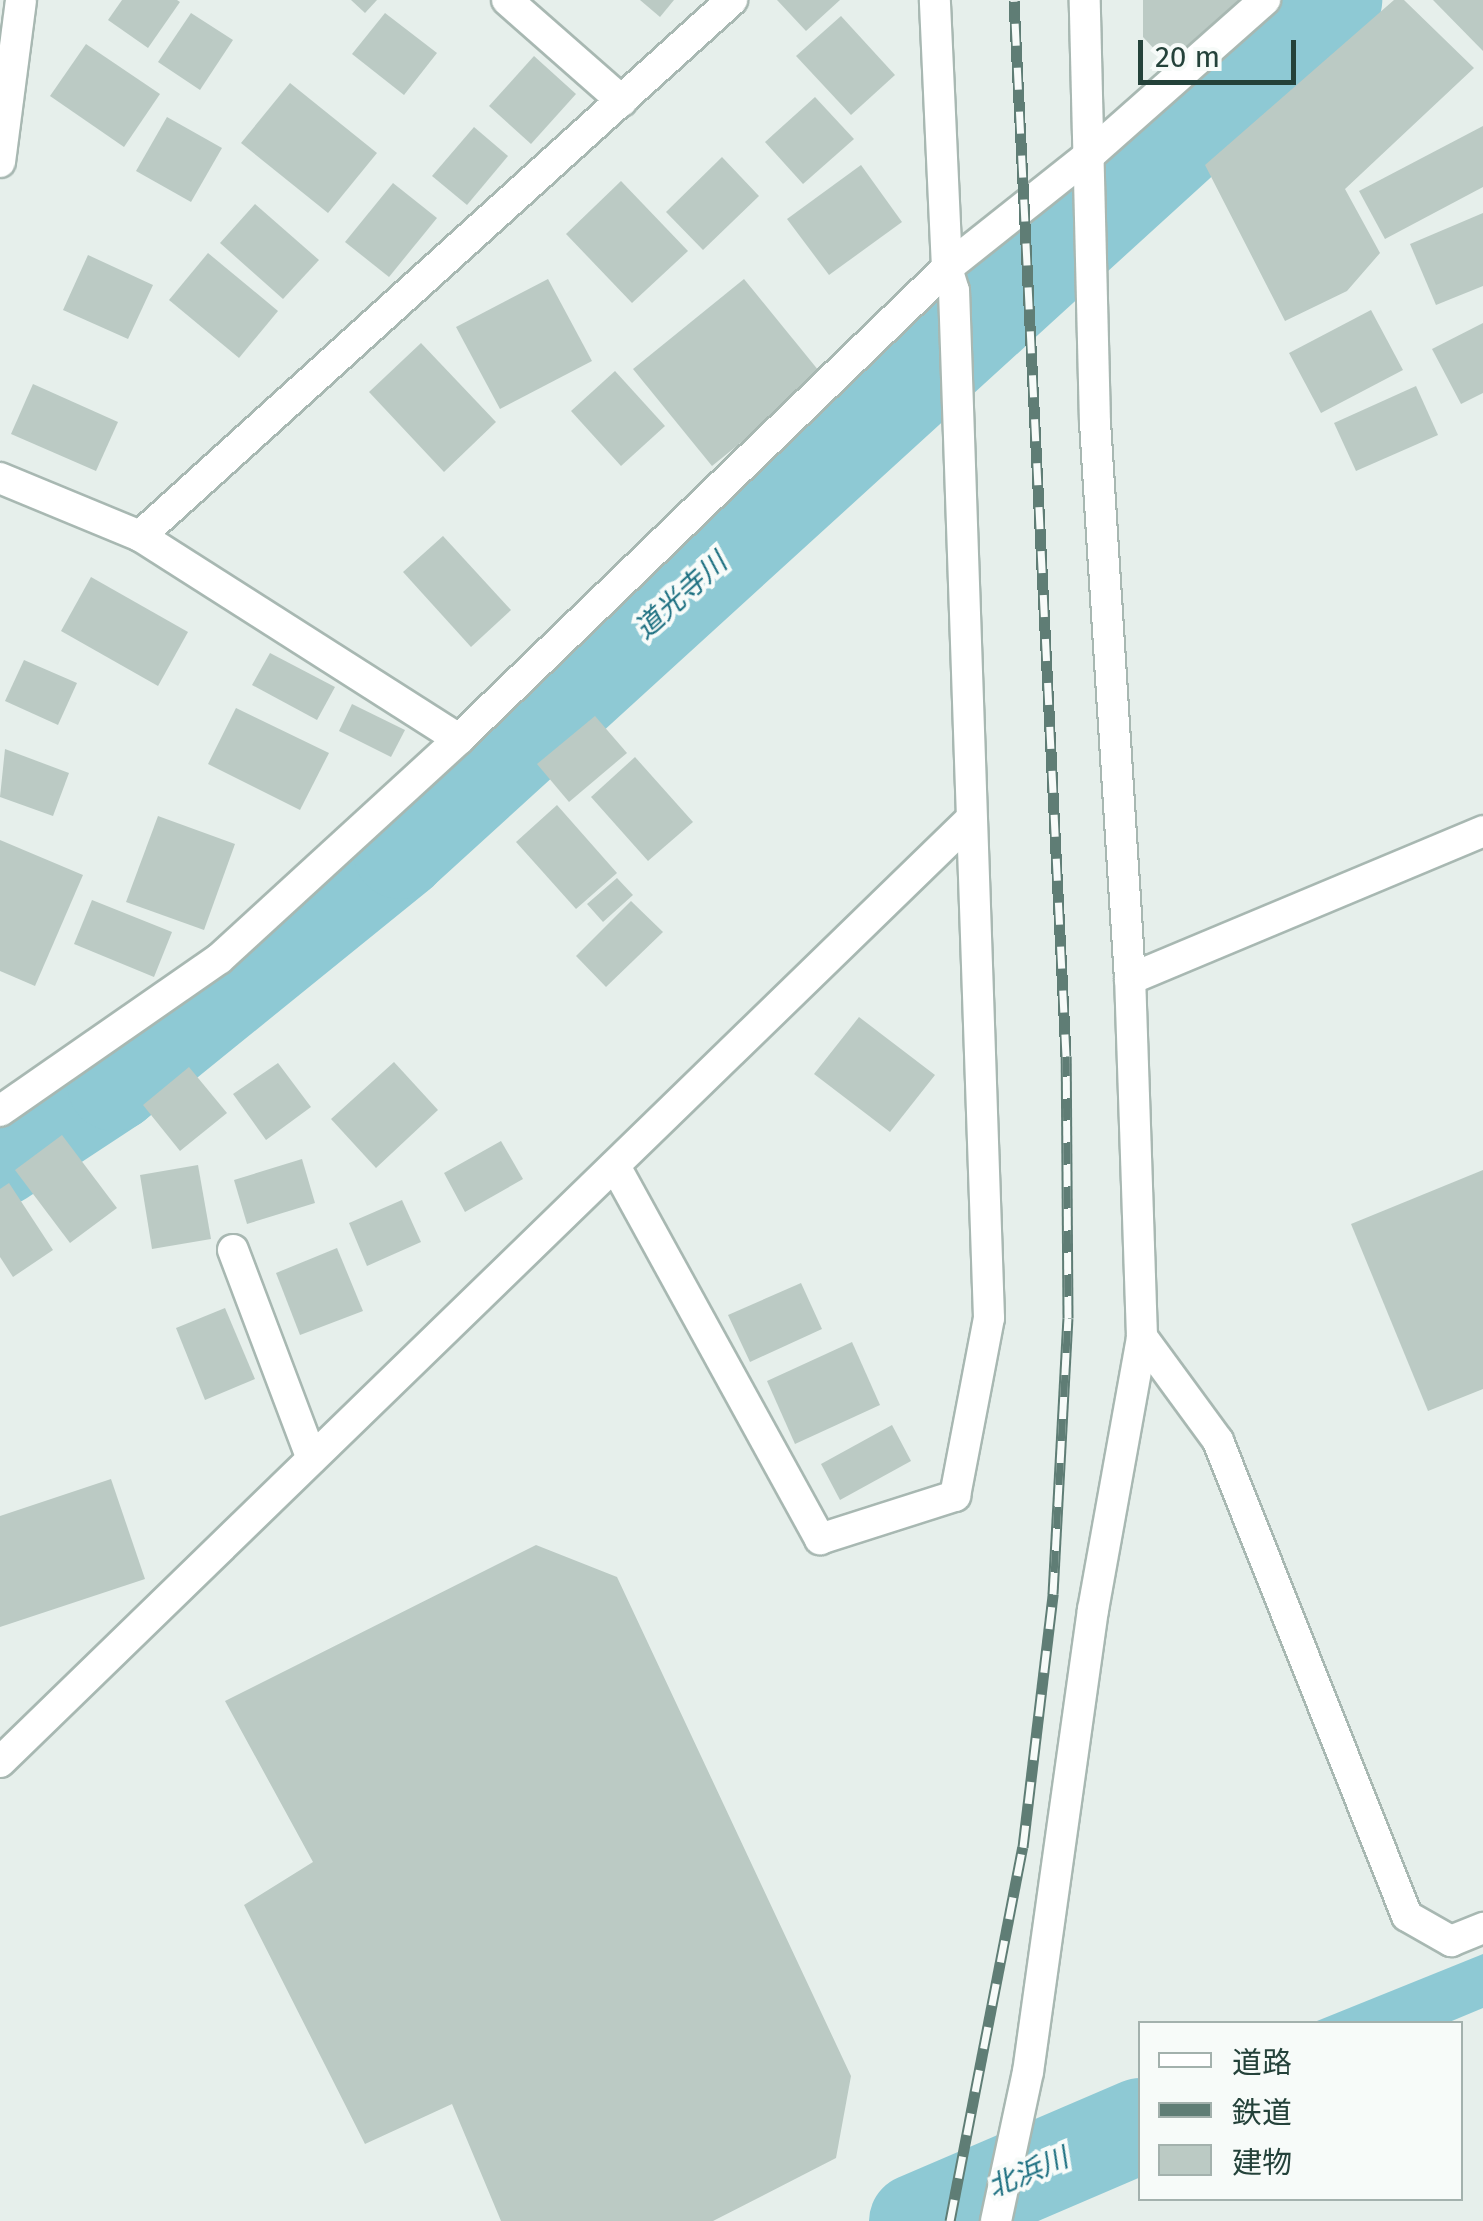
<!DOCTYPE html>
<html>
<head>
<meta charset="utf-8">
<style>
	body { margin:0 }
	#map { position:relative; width:1483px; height:2221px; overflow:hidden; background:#e6efeb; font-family:"Fira Sans","Noto Sans JP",sans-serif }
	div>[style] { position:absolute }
	.water>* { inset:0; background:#8ec9d4 }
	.river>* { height:95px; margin:-47.5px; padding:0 47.5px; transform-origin:47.5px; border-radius:47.5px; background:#8ec9d4 }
	.building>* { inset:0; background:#bbcac4 }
	.roads { filter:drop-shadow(2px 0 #a8b8b2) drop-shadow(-2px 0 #a8b8b2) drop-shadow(0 2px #a8b8b2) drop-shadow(0 -2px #a8b8b2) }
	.minor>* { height:30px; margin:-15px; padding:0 15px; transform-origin:15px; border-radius:15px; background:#fff }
	.rail>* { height:11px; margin-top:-5.5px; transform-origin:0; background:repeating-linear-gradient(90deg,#f7fbf9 0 22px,#5f7d75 0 44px); box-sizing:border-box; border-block:2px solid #5f7d75 }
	span { translate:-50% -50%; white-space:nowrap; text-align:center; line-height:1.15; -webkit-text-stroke:8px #f7fbf9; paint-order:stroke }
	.water-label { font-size:28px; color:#1c6f80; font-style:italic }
	.legend { position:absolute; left:1138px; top:2021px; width:325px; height:180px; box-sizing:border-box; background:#f7fbf9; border:2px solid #a3b1ad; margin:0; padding:12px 18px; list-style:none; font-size:30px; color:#24423a }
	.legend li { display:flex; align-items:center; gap:20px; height:50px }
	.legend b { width:50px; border:2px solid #a3b1ad }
	.scale { position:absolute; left:1138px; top:40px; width:158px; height:45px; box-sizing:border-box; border:5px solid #24423a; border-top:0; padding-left:12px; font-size:30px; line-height:35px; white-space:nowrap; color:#24423a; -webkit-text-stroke:8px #f7fbf9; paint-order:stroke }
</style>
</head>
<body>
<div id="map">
	<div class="water">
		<div style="clip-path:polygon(1483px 1954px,1483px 2008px,1447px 2023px,1312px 2023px)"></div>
		<div style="clip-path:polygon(1140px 2093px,1140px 2156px,1049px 2195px,1072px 2120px)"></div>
	</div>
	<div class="river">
		<div style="left:0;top:1158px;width:136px;rotate:-33.3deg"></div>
		<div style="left:114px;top:1083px;width:368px;rotate:-39deg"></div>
		<div style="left:400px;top:851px;width:1264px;rotate:-42.34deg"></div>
		<div style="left:916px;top:2221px;width:244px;rotate:-23.2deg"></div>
	</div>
	<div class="building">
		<div style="clip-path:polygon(122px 0,177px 0,180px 2px,148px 48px,108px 20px)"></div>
		<div style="clip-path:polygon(351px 0,377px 0,365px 13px)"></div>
		<div style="clip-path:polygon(640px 0,674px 0,660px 17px)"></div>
		<div style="clip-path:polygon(777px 0,840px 0,806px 31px)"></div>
		<div style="clip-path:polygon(1143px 0,1248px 0,1172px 68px,1143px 37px)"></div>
		<div style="clip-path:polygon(1394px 0,1404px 0,1474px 68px,1345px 189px,1380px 253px,1347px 291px,1285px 321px,1205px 165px)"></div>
		<div style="clip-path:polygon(1433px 0,1483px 0,1483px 51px)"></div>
		<div style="clip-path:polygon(191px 13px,233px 40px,200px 90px,158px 62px)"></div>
		<div style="clip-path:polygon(385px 13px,437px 53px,404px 95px,352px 54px)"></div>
		<div style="clip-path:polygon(841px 16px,895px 75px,851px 115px,796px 56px)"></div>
		<div style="clip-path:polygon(86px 44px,160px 94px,124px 147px,50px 96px)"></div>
		<div style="clip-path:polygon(534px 56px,576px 94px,531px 144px,489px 106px)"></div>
		<div style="clip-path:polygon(290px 83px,377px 153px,328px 213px,241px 143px)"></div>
		<div style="clip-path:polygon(815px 97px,854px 139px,803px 184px,765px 142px)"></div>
		<div style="clip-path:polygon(167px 117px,222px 148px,191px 202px,136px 171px)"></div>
		<div style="clip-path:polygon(1483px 126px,1483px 187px,1385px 239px,1359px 191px)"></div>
		<div style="clip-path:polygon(474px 127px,508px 156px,467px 205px,432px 176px)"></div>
		<div style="clip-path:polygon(722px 157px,759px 196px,703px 250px,666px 212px)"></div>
		<div style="clip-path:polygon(861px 165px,902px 222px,829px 275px,787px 219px)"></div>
		<div style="clip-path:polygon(621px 181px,688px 251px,632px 303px,566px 234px)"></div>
		<div style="clip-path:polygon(393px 183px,437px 218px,389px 277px,345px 242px)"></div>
		<div style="clip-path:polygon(255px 204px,319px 260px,283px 299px,220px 243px)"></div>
		<div style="clip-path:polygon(1483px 213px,1483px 286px,1436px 305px,1410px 244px)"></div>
		<div style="clip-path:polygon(208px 253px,278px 311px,239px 358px,169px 300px)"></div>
		<div style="clip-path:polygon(88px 255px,153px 285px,128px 339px,63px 310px)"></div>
		<div style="clip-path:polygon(548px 279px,592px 361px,500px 409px,456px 327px)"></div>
		<div style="clip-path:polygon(744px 279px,823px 376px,712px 466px,633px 369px)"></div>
		<div style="clip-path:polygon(1371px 310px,1403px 370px,1321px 413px,1289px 353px)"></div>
		<div style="clip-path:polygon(1483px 323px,1483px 393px,1461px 404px,1432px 349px)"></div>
		<div style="clip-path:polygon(421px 343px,496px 422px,444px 472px,369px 392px)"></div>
		<div style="clip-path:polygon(615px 371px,665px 426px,621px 466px,571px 411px)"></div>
		<div style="clip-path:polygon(33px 384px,118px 422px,96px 471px,11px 434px)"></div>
		<div style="clip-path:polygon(1416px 386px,1438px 435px,1356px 471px,1334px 423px)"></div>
		<div style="clip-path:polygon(443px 536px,511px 610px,471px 647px,403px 572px)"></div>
		<div style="clip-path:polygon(91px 577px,188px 632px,158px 686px,61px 631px)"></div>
		<div style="clip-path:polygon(270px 653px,335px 687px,317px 720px,252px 685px)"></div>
		<div style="clip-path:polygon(24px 660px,77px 683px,58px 725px,5px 701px)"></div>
		<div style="clip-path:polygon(352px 704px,405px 730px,391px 757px,339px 731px)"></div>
		<div style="clip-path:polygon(236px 708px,329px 753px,300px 810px,208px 764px)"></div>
		<div style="clip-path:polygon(595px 716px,627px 753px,569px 802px,537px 764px)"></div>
		<div style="clip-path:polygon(5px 749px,69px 773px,53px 816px,0 797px)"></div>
		<div style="clip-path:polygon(635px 757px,693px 822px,648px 861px,591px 797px)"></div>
		<div style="clip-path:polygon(557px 805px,617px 873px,576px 909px,516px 842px)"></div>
		<div style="clip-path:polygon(158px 816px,235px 844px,204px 930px,126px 902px)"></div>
		<div style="clip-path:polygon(0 840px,83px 875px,35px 986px,0 971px)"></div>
		<div style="clip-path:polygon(617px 878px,633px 895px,603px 922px,587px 904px)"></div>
		<div style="clip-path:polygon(92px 900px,172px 932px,154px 977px,74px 944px)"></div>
		<div style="clip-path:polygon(631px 901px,663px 932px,606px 987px,576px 956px)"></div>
		<div style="clip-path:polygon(859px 1017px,935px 1075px,890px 1132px,814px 1074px)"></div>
		<div style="clip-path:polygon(394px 1062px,438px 1110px,376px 1168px,331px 1119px)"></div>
		<div style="clip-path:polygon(278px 1063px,311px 1107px,266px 1140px,233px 1094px)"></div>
		<div style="clip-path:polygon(189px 1067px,227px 1113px,180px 1151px,143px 1105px)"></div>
		<div style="clip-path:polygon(62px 1135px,117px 1208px,70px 1243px,15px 1170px)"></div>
		<div style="clip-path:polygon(501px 1141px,523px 1179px,465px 1212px,444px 1173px)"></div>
		<div style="clip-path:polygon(302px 1159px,315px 1203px,247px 1224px,234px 1180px)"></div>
		<div style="clip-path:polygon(198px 1165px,211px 1239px,152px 1249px,140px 1175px)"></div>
		<div style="clip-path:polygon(1483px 1170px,1483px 1389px,1428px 1411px,1351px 1224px)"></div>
		<div style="clip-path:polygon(9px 1183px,53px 1250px,13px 1277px,0 1257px,0 1189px)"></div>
		<div style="clip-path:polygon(402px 1200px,421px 1242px,367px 1266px,349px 1223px)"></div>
		<div style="clip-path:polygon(337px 1248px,363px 1311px,300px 1335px,276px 1273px)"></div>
		<div style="clip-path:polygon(801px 1283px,822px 1329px,750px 1362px,728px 1315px)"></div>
		<div style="clip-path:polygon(225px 1308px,255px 1379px,205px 1400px,176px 1328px)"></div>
		<div style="clip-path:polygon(852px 1342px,880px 1405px,795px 1444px,767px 1381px)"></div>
		<div style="clip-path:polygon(892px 1425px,911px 1461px,840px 1500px,821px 1464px)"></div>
		<div style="clip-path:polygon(111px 1479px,145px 1579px,0 1627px,0 1516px)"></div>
		<div style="clip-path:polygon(536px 1545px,617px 1577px,851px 2076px,836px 2158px,713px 2221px,501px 2221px,452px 2104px,365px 2144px,244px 1905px,313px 1862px,225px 1701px)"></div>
	</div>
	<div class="roads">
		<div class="minor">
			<div style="left:507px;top:0;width:153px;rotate:41.3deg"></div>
			<div style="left:0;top:162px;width:163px;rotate:-82.6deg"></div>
			<div style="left:0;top:478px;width:152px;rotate:22.5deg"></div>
			<div style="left:140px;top:536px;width:378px;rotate:32.5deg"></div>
			<div style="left:140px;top:536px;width:799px;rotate:-42.16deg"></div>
			<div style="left:1130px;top:979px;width:383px;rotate:-22.7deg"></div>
			<div style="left:0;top:1111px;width:267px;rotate:-34.8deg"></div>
			<div style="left:219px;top:959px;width:326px;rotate:-42.5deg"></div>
			<div style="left:459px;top:739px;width:678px;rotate:-43.98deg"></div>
			<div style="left:947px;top:268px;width:186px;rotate:-38.5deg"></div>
			<div style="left:1093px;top:152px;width:230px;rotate:-41.5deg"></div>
			<div style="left:615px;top:1166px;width:426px;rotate:61.2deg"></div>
			<div style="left:820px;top:1539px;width:142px;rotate:-17.7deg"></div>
			<div style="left:955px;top:1496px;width:181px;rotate:-79.2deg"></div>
			<div style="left:989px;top:1318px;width:1028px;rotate:-91.95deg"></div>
			<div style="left:954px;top:291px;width:24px;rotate:-107deg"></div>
			<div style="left:947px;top:268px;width:268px;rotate:-92.6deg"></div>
			<div style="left:233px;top:1250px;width:223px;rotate:69.3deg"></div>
			<div style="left:1142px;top:1337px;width:129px;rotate:53.8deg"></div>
			<div style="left:1218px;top:1441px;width:511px;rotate:68.3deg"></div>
			<div style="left:1407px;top:1916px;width:51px;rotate:29.6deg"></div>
			<div style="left:1451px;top:1941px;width:35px;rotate:-22deg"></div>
			<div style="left:0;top:1762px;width:1351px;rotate:-44.16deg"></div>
			<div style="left:996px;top:2221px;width:152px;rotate:-77.9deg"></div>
			<div style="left:1028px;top:2072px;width:467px;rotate:-82deg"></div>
			<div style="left:1093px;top:1610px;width:277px;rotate:-79.8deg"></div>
			<div style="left:1142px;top:1337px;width:358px;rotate:-91.9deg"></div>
			<div style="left:1130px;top:979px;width:557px;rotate:-93.6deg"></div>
			<div style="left:1095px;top:423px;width:423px;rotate:-91.4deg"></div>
		</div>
	</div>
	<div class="rail">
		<div style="left:950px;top:2221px;width:381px;rotate:-79deg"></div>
		<div style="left:1023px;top:1847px;width:255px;rotate:-83.2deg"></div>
		<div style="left:1053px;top:1594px;width:276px;rotate:-86.9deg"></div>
		<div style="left:1068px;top:1318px;width:262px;rotate:-90.4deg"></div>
		<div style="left:1066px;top:1056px;width:1057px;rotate:-92.82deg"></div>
	</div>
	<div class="water-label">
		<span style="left:681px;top:596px;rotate:-42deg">道光寺川</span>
		<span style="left:1028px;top:2173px;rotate:-23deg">北浜川</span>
	</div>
	<ul class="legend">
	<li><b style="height:12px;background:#fff"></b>道路</li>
	<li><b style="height:12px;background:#5f7d75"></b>鉄道</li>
	<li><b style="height:28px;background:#bbcac4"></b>建物</li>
	</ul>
	<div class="scale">20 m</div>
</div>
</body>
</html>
